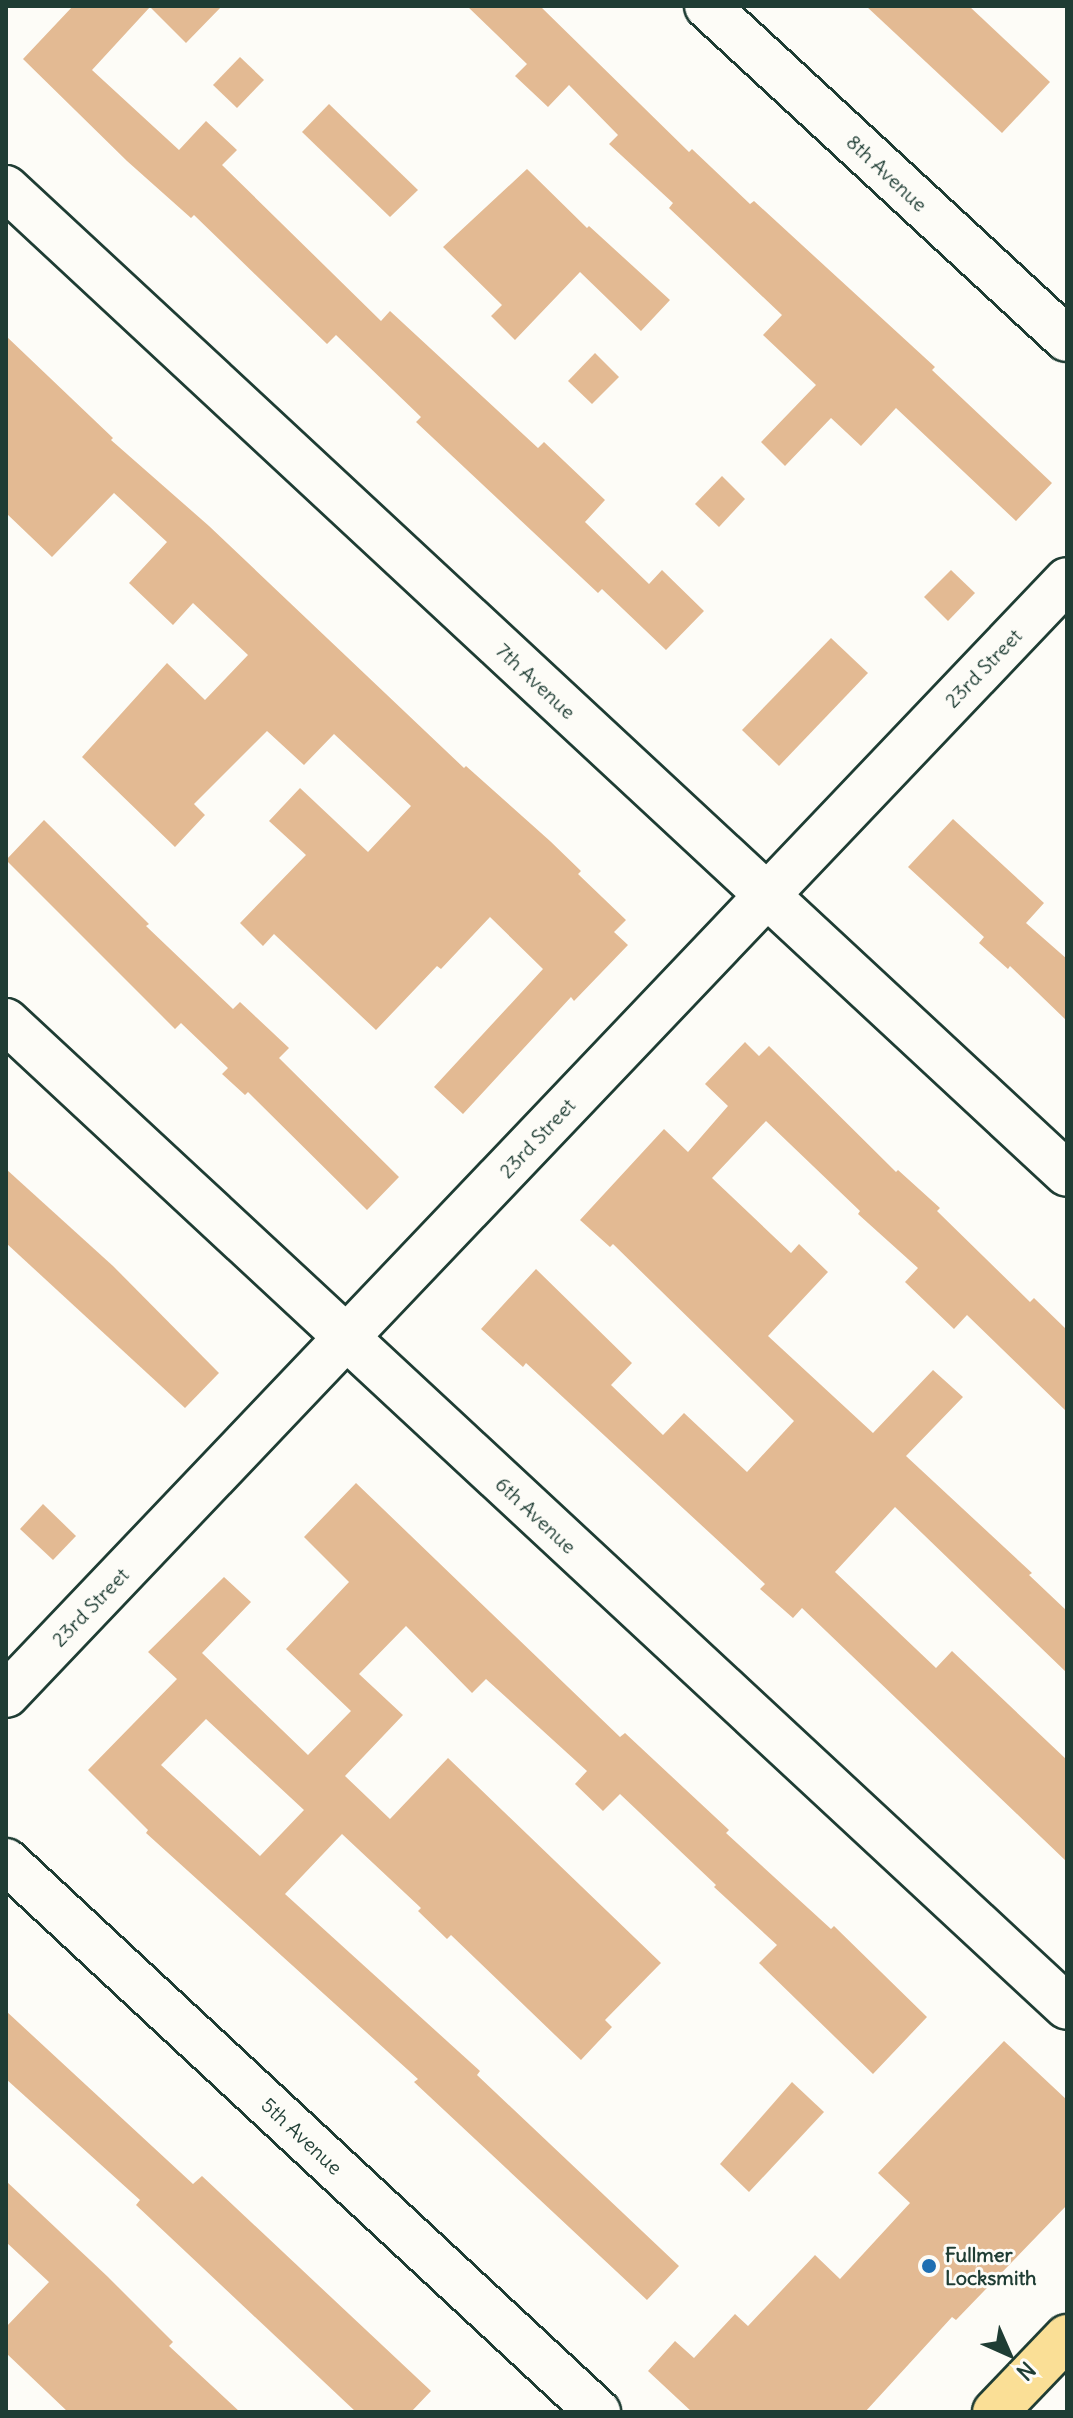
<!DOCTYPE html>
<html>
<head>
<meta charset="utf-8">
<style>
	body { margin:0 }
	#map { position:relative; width:1073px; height:2418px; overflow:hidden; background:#fdfcf7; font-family:Delius,sans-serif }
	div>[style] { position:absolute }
	.building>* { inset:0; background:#e3ba93 }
	.roads { filter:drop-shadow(2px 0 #1f3d34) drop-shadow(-2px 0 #1f3d34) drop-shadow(0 2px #1f3d34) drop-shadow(0 -2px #1f3d34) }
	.minor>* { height:44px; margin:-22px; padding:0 22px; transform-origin:22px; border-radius:22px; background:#fdfcf7 }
	.major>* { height:44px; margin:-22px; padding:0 22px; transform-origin:22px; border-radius:22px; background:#fadf96 }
	.dots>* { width:22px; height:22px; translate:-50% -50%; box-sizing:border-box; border:4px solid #fdfcf7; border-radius:50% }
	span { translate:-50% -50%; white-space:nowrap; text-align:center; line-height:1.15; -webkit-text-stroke:6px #fdfcf7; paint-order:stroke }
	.street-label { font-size:20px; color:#1f3d34 }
	.poi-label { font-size:20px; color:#1f3d34; font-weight:700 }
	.left { translate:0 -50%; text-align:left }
	.frame { position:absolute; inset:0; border:8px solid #1f3d34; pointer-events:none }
	.north { position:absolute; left:969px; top:2314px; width:80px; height:80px; -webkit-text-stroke:6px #fdfcf7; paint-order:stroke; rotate:135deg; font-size:22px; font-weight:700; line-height:32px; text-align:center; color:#1f3d34 }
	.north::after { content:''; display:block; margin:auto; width:28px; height:36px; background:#1f3d34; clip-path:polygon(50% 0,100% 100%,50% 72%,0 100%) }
</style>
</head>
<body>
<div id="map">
	<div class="building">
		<div style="clip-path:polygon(73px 6px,222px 6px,186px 43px,150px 7px,92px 70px,179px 150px,206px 121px,237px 150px,222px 165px,381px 321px,390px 311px,538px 448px,544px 442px,605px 500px,585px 522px,649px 584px,662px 570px,704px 611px,666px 650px,602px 589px,598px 593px,416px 422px,421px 417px,336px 335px,327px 344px,194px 215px,191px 218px,127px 161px,23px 59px)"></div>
		<div style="clip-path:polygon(467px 6px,540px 6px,689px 152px,692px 149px,750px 204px,754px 201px,935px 367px,932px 370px,1052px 483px,1016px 521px,896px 408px,861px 446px,831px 418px,785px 466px,761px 442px,816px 385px,763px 335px,782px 315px,669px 208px,673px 203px,609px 144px,618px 135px,569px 85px,548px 107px,515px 76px,527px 64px)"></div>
		<div style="clip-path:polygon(866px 6px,969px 6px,1050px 82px,1002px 133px)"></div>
		<div style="clip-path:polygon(240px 57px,264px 80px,237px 108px,213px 85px)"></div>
		<div style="clip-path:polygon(329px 104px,418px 190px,390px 217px,302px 132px)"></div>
		<div style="clip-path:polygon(527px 169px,587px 228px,589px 226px,670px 300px,641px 331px,580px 272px,515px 340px,491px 316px,502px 305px,443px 247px)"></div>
		<div style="clip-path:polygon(6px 336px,113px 438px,111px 440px,209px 526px,464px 768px,466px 766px,550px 841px,581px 871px,578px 874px,626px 920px,614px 932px,628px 945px,574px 1001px,571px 997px,463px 1114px,434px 1087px,543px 969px,490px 917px,441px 969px,437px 966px,376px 1030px,274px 934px,263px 946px,240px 923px,306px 855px,269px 821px,300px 788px,368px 852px,411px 806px,334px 734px,304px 765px,267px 731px,194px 804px,205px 815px,175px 847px,82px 757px,167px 663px,205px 700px,248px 655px,193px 603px,173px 625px,129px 583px,167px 542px,114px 493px,52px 557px,6px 513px)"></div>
		<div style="clip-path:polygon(595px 353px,619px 377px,592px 404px,568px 381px)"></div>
		<div style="clip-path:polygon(722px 476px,745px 499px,719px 527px,695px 504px)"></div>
		<div style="clip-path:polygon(951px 570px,975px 593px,948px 621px,924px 597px)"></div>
		<div style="clip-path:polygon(831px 638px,868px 673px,779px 766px,742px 730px)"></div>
		<div style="clip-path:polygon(953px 819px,1044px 903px,1026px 923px,1067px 959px,1067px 1021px,1010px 966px,1008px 969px,979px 943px,984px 937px,908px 867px)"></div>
		<div style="clip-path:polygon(44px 820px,149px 924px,146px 926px,233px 1009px,240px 1002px,289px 1048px,279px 1058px,399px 1177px,367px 1210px,248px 1092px,245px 1095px,222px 1074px,228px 1068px,181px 1023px,175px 1029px,6px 860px)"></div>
		<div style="clip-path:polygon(745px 1042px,759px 1056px,769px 1046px,896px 1172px,898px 1170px,940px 1208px,937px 1211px,1030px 1302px,1034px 1298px,1067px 1330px,1067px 1412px,967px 1315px,954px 1329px,905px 1282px,918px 1268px,858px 1214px,860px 1211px,766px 1121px,712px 1178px,791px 1253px,799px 1244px,828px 1272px,768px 1336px,873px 1433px,933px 1370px,963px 1397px,906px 1456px,1032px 1573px,1029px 1575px,1067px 1611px,1067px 1673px,895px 1507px,835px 1572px,936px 1668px,952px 1651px,1067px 1760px,1067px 1862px,802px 1608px,793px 1618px,760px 1589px,765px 1584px,526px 1363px,523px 1367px,481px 1329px,536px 1269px,632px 1363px,611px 1385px,663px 1435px,684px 1413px,747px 1472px,794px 1421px,613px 1244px,610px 1247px,580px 1220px,664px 1129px,688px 1152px,728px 1106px,705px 1084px)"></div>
		<div style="clip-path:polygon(6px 1169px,113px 1266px,219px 1373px,185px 1408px,6px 1243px)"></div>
		<div style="clip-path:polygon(evenodd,356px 1483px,620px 1737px,625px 1733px,729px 1830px,726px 1833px,831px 1929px,834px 1926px,927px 2017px,873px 2074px,759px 1963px,777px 1945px,714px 1887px,716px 1885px,620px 1794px,603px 1811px,575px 1784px,587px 1771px,486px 1679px,472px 1693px,406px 1626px,359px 1674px,403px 1715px,345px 1776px,390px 1819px,448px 1758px,661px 1963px,605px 2020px,612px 2027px,581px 2060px,451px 1935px,447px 1939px,418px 1911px,421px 1908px,342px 1834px,285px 1894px,480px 2071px,477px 2075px,679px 2266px,647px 2300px,414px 2082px,418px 2079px,146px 1833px,148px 1830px,88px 1770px,177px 1679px,148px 1652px,224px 1577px,251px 1602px,202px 1653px,308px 1755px,351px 1711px,286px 1649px,349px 1582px,304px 1537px,356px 1483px,206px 1719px,304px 1810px,260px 1856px,161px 1765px,206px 1719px)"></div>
		<div style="clip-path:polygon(43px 1504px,76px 1536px,53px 1560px,20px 1529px)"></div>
		<div style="clip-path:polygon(6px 2011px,193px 2184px,202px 2176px,431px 2391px,411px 2412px,356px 2412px,136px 2205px,140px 2200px,6px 2079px)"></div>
		<div style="clip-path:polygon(1004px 2041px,1067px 2100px,1067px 2205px,956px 2320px,952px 2317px,865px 2412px,692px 2412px,648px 2371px,675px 2341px,694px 2358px,735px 2314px,748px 2326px,815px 2255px,840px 2279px,910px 2203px,878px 2173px)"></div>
		<div style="clip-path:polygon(792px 2082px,824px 2112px,749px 2192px,720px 2164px)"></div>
		<div style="clip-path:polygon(6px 2181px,108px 2277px,173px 2342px,169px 2346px,240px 2412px,68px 2412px,6px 2353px,6px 2327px,49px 2282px,6px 2242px)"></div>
	</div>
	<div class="roads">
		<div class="minor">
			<div style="left:707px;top:6px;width:490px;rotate:42.8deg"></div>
			<div style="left:6px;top:188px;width:1448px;rotate:42.9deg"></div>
			<div style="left:6px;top:1021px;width:1448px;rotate:42.9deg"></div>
			<div style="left:6px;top:1695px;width:1539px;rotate:-46.42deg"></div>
			<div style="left:6px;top:1861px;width:809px;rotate:42.95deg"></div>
		</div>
		<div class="major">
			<div style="left:995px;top:2412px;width:104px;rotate:-46.2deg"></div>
		</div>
	</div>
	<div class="dots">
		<div style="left:929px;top:2266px;background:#1f6fb2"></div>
	</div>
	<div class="street-label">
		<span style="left:887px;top:173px;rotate:43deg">8th Avenue</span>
		<span style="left:983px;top:668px;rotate:-46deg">23rd Street</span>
		<span style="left:536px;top:681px;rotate:43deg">7th Avenue</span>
		<span style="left:537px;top:1138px;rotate:-47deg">23rd Street</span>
		<span style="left:536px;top:1515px;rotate:43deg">6th Avenue</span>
		<span style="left:90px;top:1607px;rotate:-46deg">23rd Street</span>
		<span style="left:302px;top:2136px;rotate:43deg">5th Avenue</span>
	</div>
	<div class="poi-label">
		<span class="left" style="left:945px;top:2266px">Fullmer<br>Locksmith</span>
	</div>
	<div class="frame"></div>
	<div class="north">N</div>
</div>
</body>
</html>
